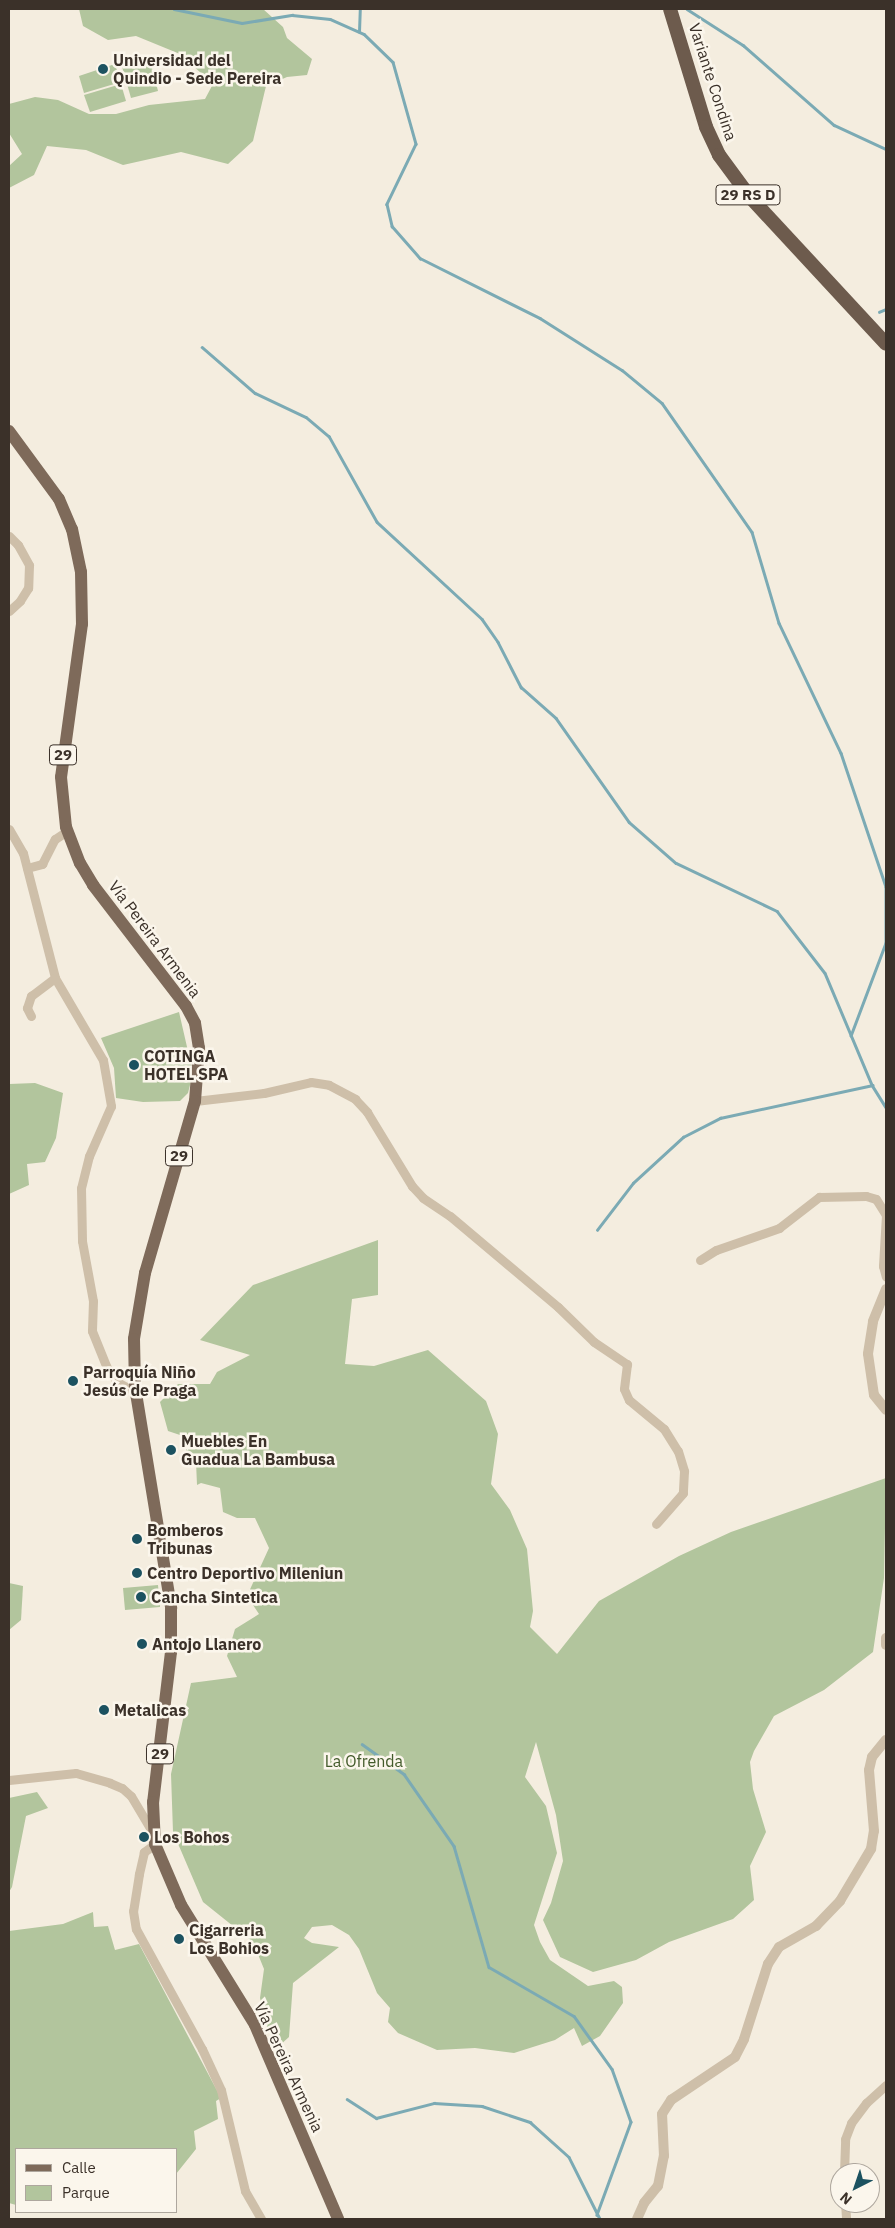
<!DOCTYPE html>
<html>
<head>
<meta charset="utf-8">
<style>
	body { margin:0 }
	#map { position:relative; width:895px; height:2228px; overflow:hidden; background:#f4eddf; font-family:"IBM Plex Sans",sans-serif }
	div>[style] { position:absolute }
	.green>* { inset:0; background:#b2c59d }
	.stream>* { height:2.5px; margin:-1.25px; padding:0 1.25px; transform-origin:1.25px; border-radius:1.25px; background:#7baab4 }
	.minor>* { height:9px; margin:-4.5px; padding:0 4.5px; transform-origin:4.5px; border-radius:4.5px; background:#cebfa9 }
	.tertiary>* { height:10px; margin:-5px; padding:0 5px; transform-origin:5px; border-radius:5px; background:#cebfa9 }
	.primary>* { height:12px; margin:-6px; padding:0 6px; transform-origin:6px; border-radius:6px; background:#7e6a5a }
	.trunk>* { height:14px; margin:-7px; padding:0 7px; transform-origin:7px; border-radius:7px; background:#6d5b4d }
	.dots>* { width:14px; height:14px; translate:-50% -50%; box-sizing:border-box; border:2px solid #fbf6ec; border-radius:50% }
	span { translate:-50% -50%; white-space:nowrap; text-align:center; line-height:1.15; -webkit-text-stroke:5px #fbf6ec; paint-order:stroke }
	.shield-label span { padding:1px 4px; background:#fbf6ec; border:1px solid; border-radius:4px; -webkit-text-stroke-width:0 }
	.shield-label { font-size:15px; color:#3b3129; font-weight:700 }
	.poi-label { font-size:16px; color:#3b3129; font-weight:700 }
	.left { translate:0 -50%; text-align:left }
	.street-label { font-size:16px; color:#3b3129 }
	.park-label { font-size:16px; color:#435b2b }
	.frame { position:absolute; inset:0; border:10px solid #3b3129; pointer-events:none }
	.legend { position:absolute; left:15px; top:2148px; width:162px; height:65px; box-sizing:border-box; background:#fbf6ec; border:1px solid #aea79e; margin:0; padding:6px 9px; list-style:none; font-size:15px; color:#3b3129 }
	.legend li { display:flex; align-items:center; gap:10px; height:25px }
	.legend b { width:25px; border:1px solid #aea79e }
	.north { position:absolute; left:830px; top:2163px; width:50px; height:50px; box-sizing:border-box; background:#fbf6ec; border:1px solid #aea79e; border-radius:50%; rotate:221deg; font-size:14px; font-weight:700; line-height:20px; text-align:center; color:#3b3129 }
	.north::after { content:''; display:block; margin:auto; width:18px; height:22px; background:#1c5260; clip-path:polygon(50% 0,100% 100%,50% 72%,0 100%) }
</style>
</head>
<body>
<div id="map">
	<div class="green">
		<div style="clip-path:polygon(79px 9px,263px 9px,283px 27px,287px 38px,312px 59px,307px 75px,287px 77px,266px 86px,253px 141px,228px 164px,181px 152px,123px 165px,86px 150px,47px 146px,34px 175px,9px 188px,9px 166px,22px 154px,9px 133px,9px 104px,35px 97px,58px 100px,89px 114px,116px 114px,149px 105px,205px 99px,213px 84px,180px 54px,136px 36px,108px 40px,83px 26px)"></div>
		<div style="clip-path:polygon(149px 56px,158px 91px,131px 98px,121px 63px)"></div>
		<div style="clip-path:polygon(115px 64px,121px 82px,84px 93px,79px 76px)"></div>
		<div style="clip-path:polygon(121px 84px,126px 101px,90px 112px,84px 95px)"></div>
		<div style="clip-path:polygon(179px 1012px,193px 1073px,188px 1093px,180px 1101px,143px 1102px,116px 1098px,114px 1068px,101px 1038px)"></div>
		<div style="clip-path:polygon(35px 1083px,63px 1093px,56px 1138px,45px 1162px,27px 1164px,29px 1185px,9px 1194px,9px 1084px)"></div>
		<div style="clip-path:polygon(378px 1240px,378px 1295px,352px 1299px,345px 1364px,374px 1366px,428px 1350px,486px 1401px,498px 1434px,491px 1484px,510px 1510px,527px 1549px,533px 1611px,530px 1627px,557px 1654px,599px 1601px,679px 1556px,731px 1532px,886px 1478px,884px 1578px,873px 1652px,824px 1690px,774px 1716px,754px 1751px,750px 1762px,753px 1789px,766px 1832px,750px 1866px,754px 1900px,733px 1919px,669px 1942px,636px 1960px,593px 1972px,560px 1957px,543px 1920px,551px 1903px,563px 1861px,556px 1815px,536px 1742px,525px 1777px,546px 1806px,557px 1853px,534px 1925px,540px 1942px,550px 1960px,588px 1986px,614px 1981px,622px 1987px,623px 2003px,600px 2036px,582px 2046px,574px 2028px,555px 2040px,514px 2053px,475px 2048px,437px 2050px,398px 2033px,388px 2022px,390px 2008px,377px 1993px,359px 1949px,349px 1935px,332px 1925px,312px 1927px,304px 1938px,312px 1943px,339px 1947px,293px 1983px,289px 2037px,279px 2046px,268px 2031px,260px 1998px,264px 1969px,253px 1942px,203px 1902px,173px 1832px,171px 1774px,191px 1683px,237px 1677px,227px 1656px,235px 1629px,259px 1614px,247px 1596px,269px 1548px,255px 1518px,237px 1518px,223px 1512px,220px 1488px,201px 1483px,197px 1485px,196px 1462px,189px 1462px,183px 1436px,168px 1431px,160px 1402px,178px 1384px,210px 1384px,217px 1372px,250px 1355px,200px 1340px,253px 1285px)"></div>
		<div style="clip-path:polygon(9px 1583px,23px 1586px,21px 1620px,9px 1630px)"></div>
		<div style="clip-path:polygon(158px 1585px,160px 1607px,125px 1610px,123px 1588px)"></div>
		<div style="clip-path:polygon(37px 1792px,48px 1808px,26px 1816px,12px 1887px,9px 1892px,9px 1798px)"></div>
		<div style="clip-path:polygon(93px 1912px,94px 1927px,108px 1926px,115px 1950px,139px 1944px,221px 2098px,216px 2101px,218px 2119px,194px 2131px,196px 2149px,176px 2174px,176px 2149px,16px 2149px,16px 2205px,9px 2203px,9px 1931px,63px 1924px)"></div>
	</div>
	<div class="stream">
		<div style="left:174px;top:9px;width:69px;rotate:11.6deg"></div>
		<div style="left:242px;top:23px;width:51px;rotate:-9.1deg"></div>
		<div style="left:292px;top:15px;width:38px;rotate:6deg"></div>
		<div style="left:330px;top:19px;width:37px;rotate:24deg"></div>
		<div style="left:364px;top:34px;width:40px;rotate:44deg"></div>
		<div style="left:393px;top:62px;width:85px;rotate:74.3deg"></div>
		<div style="left:416px;top:144px;width:67px;rotate:115.8deg"></div>
		<div style="left:387px;top:204px;width:23px;rotate:77deg"></div>
		<div style="left:392px;top:226px;width:43px;rotate:48.8deg"></div>
		<div style="left:420px;top:258px;width:134px;rotate:26.6deg"></div>
		<div style="left:540px;top:318px;width:97px;rotate:32.4deg"></div>
		<div style="left:622px;top:370px;width:52px;rotate:39.5deg"></div>
		<div style="left:662px;top:403px;width:157px;rotate:55.1deg"></div>
		<div style="left:752px;top:532px;width:95px;rotate:73.5deg"></div>
		<div style="left:779px;top:623px;width:144px;rotate:64.5deg"></div>
		<div style="left:841px;top:753px;width:141px;rotate:71.4deg"></div>
		<div style="left:886px;top:887px;width:56px;rotate:90deg"></div>
		<div style="left:886px;top:943px;width:99px;rotate:110.6deg"></div>
		<div style="left:687px;top:9px;width:67px;rotate:32.7deg"></div>
		<div style="left:743px;top:45px;width:121px;rotate:41.3deg"></div>
		<div style="left:834px;top:125px;width:57px;rotate:24.8deg"></div>
		<div style="left:359px;top:32px;width:23px;rotate:-88deg"></div>
		<div style="left:879px;top:312px;width:8px;rotate:-23deg"></div>
		<div style="left:202px;top:347px;width:70px;rotate:41deg"></div>
		<div style="left:255px;top:393px;width:56px;rotate:25.2deg"></div>
		<div style="left:306px;top:417px;width:30px;rotate:40deg"></div>
		<div style="left:329px;top:436px;width:98px;rotate:60.8deg"></div>
		<div style="left:377px;top:522px;width:143px;rotate:42.7deg"></div>
		<div style="left:482px;top:619px;width:28px;rotate:55deg"></div>
		<div style="left:498px;top:642px;width:51px;rotate:62.9deg"></div>
		<div style="left:521px;top:687px;width:47px;rotate:41.5deg"></div>
		<div style="left:556px;top:718px;width:127px;rotate:54.9deg"></div>
		<div style="left:629px;top:822px;width:62px;rotate:41.1deg"></div>
		<div style="left:676px;top:863px;width:112px;rotate:25.4deg"></div>
		<div style="left:777px;top:911px;width:78px;rotate:52.3deg"></div>
		<div style="left:825px;top:973px;width:121px;rotate:67.2deg"></div>
		<div style="left:872px;top:1085px;width:26px;rotate:58deg"></div>
		<div style="left:597px;top:1230px;width:59px;rotate:-52.5deg"></div>
		<div style="left:633px;top:1183px;width:68px;rotate:-42.6deg"></div>
		<div style="left:683px;top:1137px;width:42px;rotate:-27.2deg"></div>
		<div style="left:720px;top:1118px;width:156px;rotate:-12.2deg"></div>
		<div style="left:362px;top:1744px;width:52px;rotate:35.5deg"></div>
		<div style="left:404px;top:1774px;width:88px;rotate:55.2deg"></div>
		<div style="left:454px;top:1846px;width:126px;rotate:73.9deg"></div>
		<div style="left:489px;top:1967px;width:98px;rotate:30deg"></div>
		<div style="left:574px;top:2016px;width:65px;rotate:54.4deg"></div>
		<div style="left:612px;top:2069px;width:56px;rotate:70.3deg"></div>
		<div style="left:631px;top:2122px;width:99px;rotate:110.1deg"></div>
		<div style="left:347px;top:2099px;width:35px;rotate:33deg"></div>
		<div style="left:376px;top:2118px;width:60px;rotate:-14.5deg"></div>
		<div style="left:434px;top:2103px;width:48px;rotate:3.6deg"></div>
		<div style="left:482px;top:2106px;width:51px;rotate:18.4deg"></div>
		<div style="left:530px;top:2122px;width:52px;rotate:41.9deg"></div>
		<div style="left:569px;top:2157px;width:69px;rotate:63.4deg"></div>
	</div>
	<div class="minor">
		<div style="left:9px;top:536px;width:13px;rotate:45deg"></div>
		<div style="left:18px;top:545px;width:23px;rotate:61deg"></div>
		<div style="left:29px;top:565px;width:23px;rotate:92deg"></div>
		<div style="left:28px;top:588px;width:15px;rotate:122deg"></div>
		<div style="left:20px;top:601px;width:15px;rotate:138deg"></div>
		<div style="left:9px;top:829px;width:28px;rotate:60deg"></div>
		<div style="left:23px;top:853px;width:129px;rotate:75.6deg"></div>
		<div style="left:55px;top:978px;width:95px;rotate:59.7deg"></div>
		<div style="left:103px;top:1060px;width:47px;rotate:80.1deg"></div>
		<div style="left:111px;top:1106px;width:55px;rotate:113.7deg"></div>
		<div style="left:89px;top:1156px;width:33px;rotate:104deg"></div>
		<div style="left:81px;top:1188px;width:53px;rotate:88.9deg"></div>
		<div style="left:82px;top:1241px;width:61px;rotate:79.6deg"></div>
		<div style="left:93px;top:1301px;width:30px;rotate:92deg"></div>
		<div style="left:92px;top:1331px;width:38px;rotate:68deg"></div>
		<div style="left:106px;top:1366px;width:19px;rotate:55deg"></div>
		<div style="left:117px;top:1382px;width:21px;rotate:28deg"></div>
		<div style="left:27px;top:868px;width:16px;rotate:-15deg"></div>
		<div style="left:42px;top:864px;width:28px;rotate:-63deg"></div>
		<div style="left:55px;top:839px;width:14px;rotate:-34deg"></div>
		<div style="left:31px;top:1016px;width:9px;rotate:-117deg"></div>
		<div style="left:27px;top:1008px;width:13px;rotate:-72deg"></div>
		<div style="left:31px;top:996px;width:30px;rotate:-37deg"></div>
		<div style="left:195px;top:1101px;width:69px;rotate:-6.6deg"></div>
		<div style="left:264px;top:1093px;width:48px;rotate:-13.2deg"></div>
		<div style="left:311px;top:1082px;width:18px;rotate:9deg"></div>
		<div style="left:329px;top:1085px;width:30px;rotate:28deg"></div>
		<div style="left:355px;top:1099px;width:18px;rotate:47deg"></div>
		<div style="left:367px;top:1112px;width:87px;rotate:58.7deg"></div>
		<div style="left:412px;top:1186px;width:16px;rotate:47deg"></div>
		<div style="left:423px;top:1198px;width:32px;rotate:34deg"></div>
		<div style="left:450px;top:1216px;width:141px;rotate:40.1deg"></div>
		<div style="left:558px;top:1307px;width:50px;rotate:44.2deg"></div>
		<div style="left:594px;top:1342px;width:40px;rotate:34deg"></div>
		<div style="left:627px;top:1364px;width:25px;rotate:97deg"></div>
		<div style="left:624px;top:1389px;width:12px;rotate:66deg"></div>
		<div style="left:629px;top:1400px;width:45px;rotate:39.6deg"></div>
		<div style="left:664px;top:1429px;width:26px;rotate:58deg"></div>
		<div style="left:678px;top:1451px;width:21px;rotate:73deg"></div>
		<div style="left:684px;top:1471px;width:22px;rotate:93deg"></div>
		<div style="left:683px;top:1493px;width:41px;rotate:131.1deg"></div>
		<div style="left:700px;top:1260px;width:19px;rotate:-32deg"></div>
		<div style="left:716px;top:1250px;width:67px;rotate:-19.2deg"></div>
		<div style="left:779px;top:1228px;width:51px;rotate:-37.8deg"></div>
		<div style="left:819px;top:1197px;width:47px;rotate:-1.2deg"></div>
		<div style="left:866px;top:1196px;width:10px;rotate:17deg"></div>
		<div style="left:876px;top:1199px;width:19px;rotate:58deg"></div>
		<div style="left:886px;top:1215px;width:51px;rotate:93.4deg"></div>
		<div style="left:883px;top:1266px;width:11px;rotate:75deg"></div>
		<div style="left:9px;top:1780px;width:67px;rotate:-6deg"></div>
		<div style="left:76px;top:1773px;width:35px;rotate:16deg"></div>
		<div style="left:110px;top:1783px;width:13px;rotate:23deg"></div>
		<div style="left:122px;top:1788px;width:12px;rotate:42deg"></div>
		<div style="left:131px;top:1796px;width:43px;rotate:59.3deg"></div>
		<div style="left:155px;top:1844px;width:14px;rotate:144deg"></div>
		<div style="left:144px;top:1852px;width:23px;rotate:103deg"></div>
		<div style="left:139px;top:1874px;width:37px;rotate:99deg"></div>
		<div style="left:133px;top:1911px;width:18px;rotate:81deg"></div>
		<div style="left:136px;top:1929px;width:137px;rotate:61.2deg"></div>
		<div style="left:202px;top:2049px;width:45px;rotate:65.1deg"></div>
		<div style="left:221px;top:2090px;width:104px;rotate:76.6deg"></div>
		<div style="left:245px;top:2191px;width:32px;rotate:60deg"></div>
		<div style="left:844px;top:2173px;width:34px;rotate:-88deg"></div>
		<div style="left:845px;top:2139px;width:17px;rotate:-69deg"></div>
		<div style="left:851px;top:2123px;width:25px;rotate:-53deg"></div>
		<div style="left:866px;top:2103px;width:27px;rotate:-42deg"></div>
		<div style="left:845px;top:2203px;width:16px;rotate:86deg"></div>
	</div>
	<div class="tertiary">
		<div style="left:886px;top:1289px;width:35px;rotate:112deg"></div>
		<div style="left:873px;top:1322px;width:32px;rotate:99deg"></div>
		<div style="left:868px;top:1354px;width:41px;rotate:81.7deg"></div>
		<div style="left:874px;top:1395px;width:19px;rotate:51deg"></div>
		<div style="left:886px;top:1638px;width:7px;rotate:90deg"></div>
		<div style="left:637px;top:2219px;width:17px;rotate:-66deg"></div>
		<div style="left:644px;top:2203px;width:22px;rotate:-51deg"></div>
		<div style="left:658px;top:2186px;width:31px;rotate:-79deg"></div>
		<div style="left:664px;top:2156px;width:42px;rotate:-92.7deg"></div>
		<div style="left:662px;top:2114px;width:17px;rotate:-57deg"></div>
		<div style="left:671px;top:2100px;width:77px;rotate:-33.9deg"></div>
		<div style="left:735px;top:2057px;width:20px;rotate:-63deg"></div>
		<div style="left:744px;top:2039px;width:79px;rotate:-72.3deg"></div>
		<div style="left:768px;top:1964px;width:20px;rotate:-57deg"></div>
		<div style="left:779px;top:1947px;width:43px;rotate:-29.6deg"></div>
		<div style="left:816px;top:1926px;width:35px;rotate:-46deg"></div>
		<div style="left:840px;top:1901px;width:61px;rotate:-59.2deg"></div>
		<div style="left:871px;top:1849px;width:18px;rotate:-81deg"></div>
		<div style="left:874px;top:1831px;width:61px;rotate:-94.7deg"></div>
		<div style="left:869px;top:1770px;width:13px;rotate:-77deg"></div>
		<div style="left:872px;top:1757px;width:22px;rotate:-51deg"></div>
	</div>
	<div class="primary">
		<div style="left:9px;top:431px;width:84px;rotate:53.7deg"></div>
		<div style="left:59px;top:499px;width:33px;rotate:67deg"></div>
		<div style="left:72px;top:529px;width:44px;rotate:78.2deg"></div>
		<div style="left:81px;top:572px;width:52px;rotate:88.9deg"></div>
		<div style="left:82px;top:624px;width:154px;rotate:97.8deg"></div>
		<div style="left:61px;top:777px;width:50px;rotate:84.3deg"></div>
		<div style="left:66px;top:827px;width:39px;rotate:69deg"></div>
		<div style="left:80px;top:863px;width:26px;rotate:59deg"></div>
		<div style="left:93px;top:885px;width:153px;rotate:52.5deg"></div>
		<div style="left:186px;top:1006px;width:19px;rotate:62deg"></div>
		<div style="left:195px;top:1023px;width:25px;rotate:81deg"></div>
		<div style="left:199px;top:1048px;width:53px;rotate:94.3deg"></div>
		<div style="left:195px;top:1101px;width:179px;rotate:106.2deg"></div>
		<div style="left:145px;top:1273px;width:67px;rotate:99.5deg"></div>
		<div style="left:134px;top:1339px;width:48px;rotate:88.8deg"></div>
		<div style="left:135px;top:1387px;width:224px;rotate:80.7deg"></div>
		<div style="left:171px;top:1608px;width:44px;rotate:90deg"></div>
		<div style="left:171px;top:1652px;width:151px;rotate:96.8deg"></div>
		<div style="left:153px;top:1802px;width:42px;rotate:87.3deg"></div>
		<div style="left:155px;top:1844px;width:66px;rotate:66.9deg"></div>
		<div style="left:181px;top:1905px;width:141px;rotate:58.3deg"></div>
		<div style="left:255px;top:2025px;width:211px;rotate:66.8deg"></div>
	</div>
	<div class="trunk">
		<div style="left:670px;top:9px;width:123px;rotate:73deg"></div>
		<div style="left:706px;top:127px;width:31px;rotate:65deg"></div>
		<div style="left:719px;top:155px;width:52px;rotate:53.6deg"></div>
		<div style="left:750px;top:197px;width:200px;rotate:47.2deg"></div>
	</div>
	<div class="dots">
		<div style="left:103px;top:69px;background:#1c5260"></div>
		<div style="left:134px;top:1065px;background:#1c5260"></div>
		<div style="left:73px;top:1381px;background:#1c5260"></div>
		<div style="left:171px;top:1450px;background:#1c5260"></div>
		<div style="left:137px;top:1539px;background:#1c5260"></div>
		<div style="left:137px;top:1573px;background:#1c5260"></div>
		<div style="left:141px;top:1597px;background:#1c5260"></div>
		<div style="left:142px;top:1644px;background:#1c5260"></div>
		<div style="left:104px;top:1710px;background:#1c5260"></div>
		<div style="left:144px;top:1837px;background:#1c5260"></div>
		<div style="left:179px;top:1939px;background:#1c5260"></div>
	</div>
	<div class="shield-label">
		<span style="left:748px;top:195px">29 RS D</span>
		<span style="left:63px;top:755px">29</span>
		<span style="left:179px;top:1156px">29</span>
		<span style="left:160px;top:1754px">29</span>
	</div>
	<div class="poi-label">
		<span class="left" style="left:113px;top:69px">Universidad del<br>Quindio - Sede Pereira</span>
		<span class="left" style="left:144px;top:1065px">COTINGA<br>HOTEL SPA</span>
		<span class="left" style="left:83px;top:1381px">Parroquía Niño<br>Jesús de Praga</span>
		<span class="left" style="left:181px;top:1450px">Muebles En<br>Guadua La Bambusa</span>
		<span class="left" style="left:147px;top:1539px">Bomberos<br>Tribunas</span>
		<span class="left" style="left:147px;top:1573px">Centro Deportivo Mileniun</span>
		<span class="left" style="left:151px;top:1597px">Cancha Sintetica</span>
		<span class="left" style="left:152px;top:1644px">Antojo Llanero</span>
		<span class="left" style="left:114px;top:1710px">Metalicas</span>
		<span class="left" style="left:154px;top:1837px">Los Bohos</span>
		<span class="left" style="left:189px;top:1939px">Cigarreria<br>Los Bohios</span>
	</div>
	<div class="street-label">
		<span style="left:713px;top:82px;rotate:72deg">Variante Condina</span>
		<span style="left:155px;top:939px;rotate:53deg">Vía Pereira Armenia</span>
		<span style="left:289px;top:2067px;rotate:65deg">Vía Pereira Armenia</span>
	</div>
	<div class="park-label">
		<span style="left:364px;top:1761px">La Ofrenda</span>
	</div>
	<div class="frame"></div>
	<ul class="legend">
	<li><b style="height:6px;background:#7e6a5a"></b>Calle</li>
	<li><b style="height:14px;background:#b2c59d"></b>Parque</li>
	</ul>
	<div class="north">N</div>
</div>
</body>
</html>
